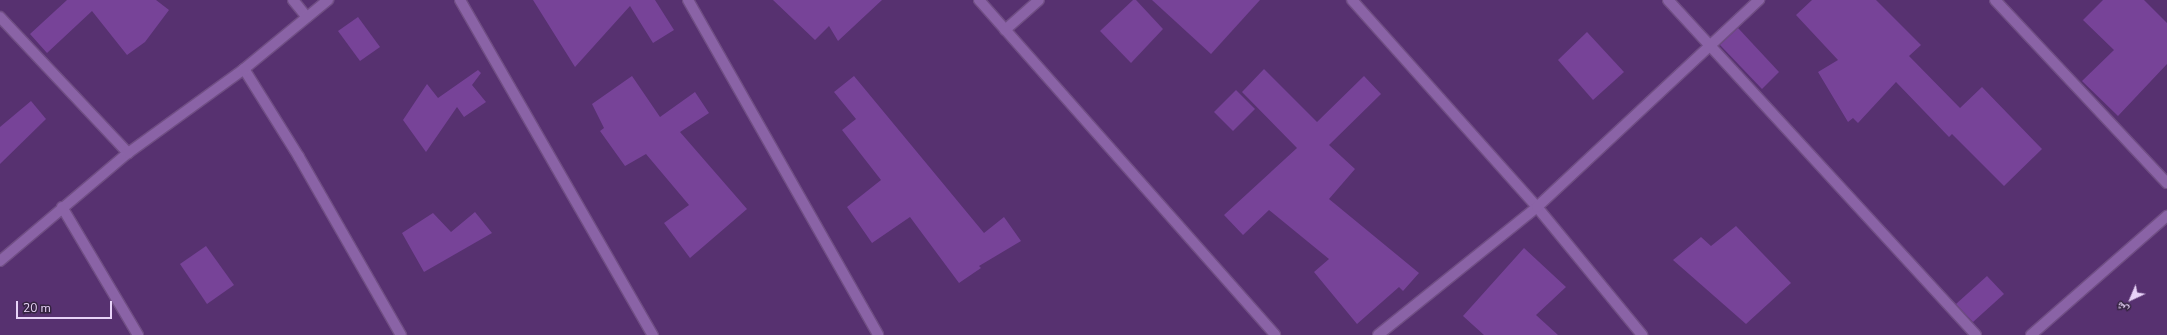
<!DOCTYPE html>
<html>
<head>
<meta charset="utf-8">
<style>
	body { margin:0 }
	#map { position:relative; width:2167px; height:335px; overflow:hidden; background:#573170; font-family:"Nunito Sans","Noto Naskh Arabic",sans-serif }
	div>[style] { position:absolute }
	.building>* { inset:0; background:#774398 }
	.roads { filter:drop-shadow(1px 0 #704e84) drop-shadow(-1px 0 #704e84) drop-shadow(0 1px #704e84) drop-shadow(0 -1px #704e84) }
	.minor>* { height:10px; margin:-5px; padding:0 5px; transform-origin:5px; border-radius:5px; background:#8a63a6 }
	span { translate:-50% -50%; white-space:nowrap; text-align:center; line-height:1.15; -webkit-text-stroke:3.5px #342340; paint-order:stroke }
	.north { position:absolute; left:2111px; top:279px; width:40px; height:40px; -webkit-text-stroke:3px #342340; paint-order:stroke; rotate:224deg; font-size:11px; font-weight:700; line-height:16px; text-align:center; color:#e8d3f8 }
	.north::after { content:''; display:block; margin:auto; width:14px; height:18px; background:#e8d3f8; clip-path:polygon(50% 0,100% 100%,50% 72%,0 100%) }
	.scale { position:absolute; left:16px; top:301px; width:96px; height:18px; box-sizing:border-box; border:2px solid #e8d3f8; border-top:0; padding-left:5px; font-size:12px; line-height:14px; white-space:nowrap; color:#e8d3f8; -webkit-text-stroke:3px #342340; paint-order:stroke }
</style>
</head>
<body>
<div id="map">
	<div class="building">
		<div style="clip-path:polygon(67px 0,156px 0,169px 10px,145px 42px,127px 55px,92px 11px,47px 53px,30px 34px)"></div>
		<div style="clip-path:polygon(533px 0,655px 0,674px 30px,653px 43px,630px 6px,575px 67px)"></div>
		<div style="clip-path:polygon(773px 0,882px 0,838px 41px,829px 26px,815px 40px)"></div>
		<div style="clip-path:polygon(1133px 0,1136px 0,1163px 29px,1131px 63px,1100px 31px)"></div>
		<div style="clip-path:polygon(1152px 0,1260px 0,1211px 54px)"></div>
		<div style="clip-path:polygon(1812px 0,1876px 0,1921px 45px,1909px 56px,1960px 108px,1982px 87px,2042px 149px,2004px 186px,1952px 134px,1949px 137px,1896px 82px,1858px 123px,1853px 118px,1848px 122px,1818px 72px,1838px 60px,1796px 15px)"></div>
		<div style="clip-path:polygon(2103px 0,2144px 0,2167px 23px,2167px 64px,2118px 116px,2082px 81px,2114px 50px,2083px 20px)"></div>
		<div style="clip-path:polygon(358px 17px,380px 47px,360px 61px,338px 31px)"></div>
		<div style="clip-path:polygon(1738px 28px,1779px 72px,1762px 89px,1720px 45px)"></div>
		<div style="clip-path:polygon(1587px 32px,1624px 72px,1593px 100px,1558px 60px)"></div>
		<div style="clip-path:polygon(1264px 69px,1317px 122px,1364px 76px,1381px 94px,1329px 145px,1355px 169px,1329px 199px,1419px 273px,1403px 291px,1399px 287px,1357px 324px,1314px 272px,1329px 259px,1269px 210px,1243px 235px,1224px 215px,1297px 148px,1242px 92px)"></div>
		<div style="clip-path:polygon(478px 70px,481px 73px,472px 85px,486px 102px,464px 117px,457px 107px,426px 152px,403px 120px,427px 84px,438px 98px)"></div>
		<div style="clip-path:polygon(632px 76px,660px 117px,695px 92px,709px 113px,680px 132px,747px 209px,690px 258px,664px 223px,689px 205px,646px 154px,625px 166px,600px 131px,604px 128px,592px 104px)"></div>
		<div style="clip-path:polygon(854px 76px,984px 233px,1004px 217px,1021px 241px,979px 266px,981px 268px,959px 283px,910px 217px,872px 243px,847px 207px,881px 180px,842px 130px,856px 119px,834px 92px)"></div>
		<div style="clip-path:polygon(1236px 90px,1255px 109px,1233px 131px,1214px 112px)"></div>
		<div style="clip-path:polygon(31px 101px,46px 119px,0 164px,0 127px)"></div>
		<div style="clip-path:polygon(475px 212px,492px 233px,424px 272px,402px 233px,433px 213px,451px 232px)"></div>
		<div style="clip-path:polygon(1736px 226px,1791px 283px,1746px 324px,1673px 260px,1701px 237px,1711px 246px)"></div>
		<div style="clip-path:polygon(206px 246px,234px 285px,207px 304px,180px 264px)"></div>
		<div style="clip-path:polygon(1524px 248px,1566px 287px,1536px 315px,1558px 335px,1484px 335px,1463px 316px)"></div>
		<div style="clip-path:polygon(1987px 276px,2004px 294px,1973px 322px,1956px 304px)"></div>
	</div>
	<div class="roads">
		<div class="minor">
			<div style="left:293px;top:0;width:22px;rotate:51deg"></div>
			<div style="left:460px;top:0;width:387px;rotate:60.1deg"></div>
			<div style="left:688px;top:0;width:385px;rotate:60.4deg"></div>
			<div style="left:979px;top:0;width:447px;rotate:48.5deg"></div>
			<div style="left:1352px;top:0;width:278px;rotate:48.2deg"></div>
			<div style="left:1537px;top:207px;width:166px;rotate:50.6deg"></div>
			<div style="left:1668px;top:0;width:455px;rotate:47.4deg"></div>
			<div style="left:1995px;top:0;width:251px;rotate:46.8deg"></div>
			<div style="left:0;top:17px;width:187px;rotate:46.7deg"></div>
			<div style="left:1005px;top:30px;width:45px;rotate:-41.4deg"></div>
			<div style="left:244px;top:69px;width:104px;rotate:58deg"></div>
			<div style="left:299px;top:157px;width:205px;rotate:60.2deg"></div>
			<div style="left:62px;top:207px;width:149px;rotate:59.3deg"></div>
			<div style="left:0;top:261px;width:167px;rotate:-40.2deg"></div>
			<div style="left:128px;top:153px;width:143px;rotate:-35.9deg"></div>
			<div style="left:244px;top:69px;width:109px;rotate:-39.4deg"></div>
			<div style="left:1378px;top:335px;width:204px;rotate:-38.8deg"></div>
			<div style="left:1537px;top:207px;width:304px;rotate:-43deg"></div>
			<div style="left:2031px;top:335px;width:181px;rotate:-41.2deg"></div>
		</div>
	</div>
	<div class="north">ش</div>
	<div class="scale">20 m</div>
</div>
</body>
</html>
